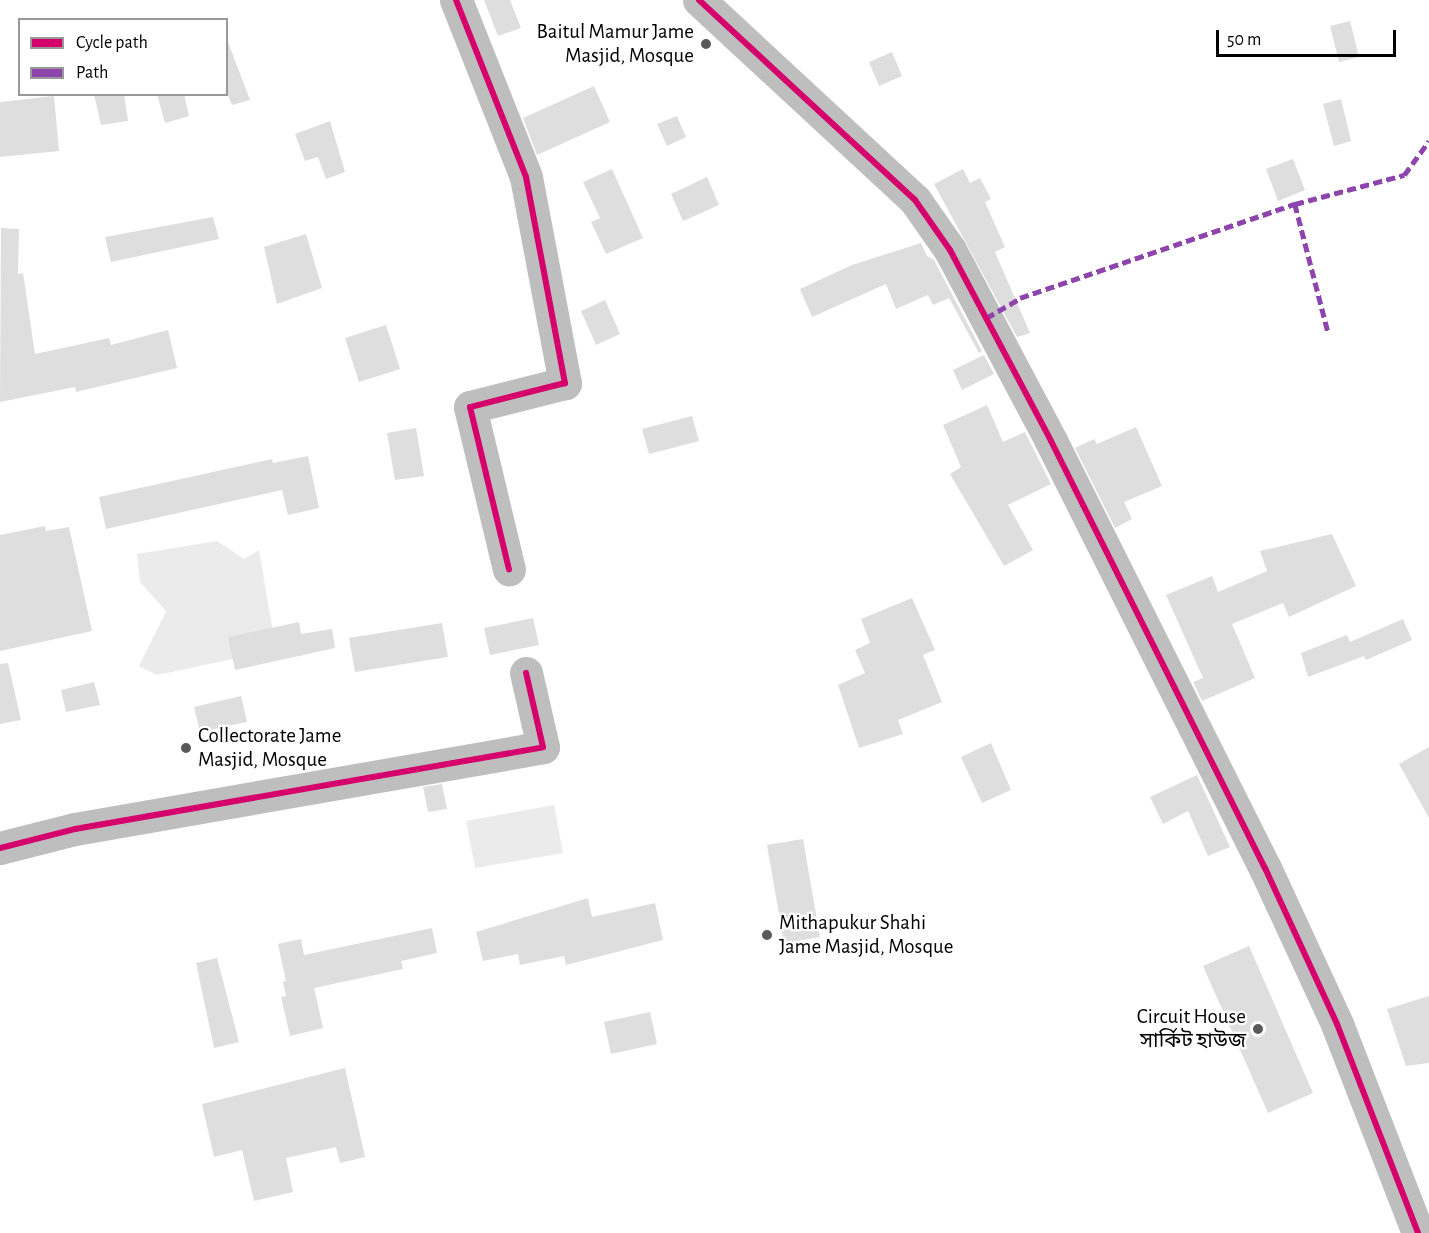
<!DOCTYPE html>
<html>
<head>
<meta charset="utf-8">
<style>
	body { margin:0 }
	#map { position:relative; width:1429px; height:1233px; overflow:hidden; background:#fff; font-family:"Alegreya Sans","Noto Sans Bengali",sans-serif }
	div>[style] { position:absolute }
	.green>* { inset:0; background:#ebebeb }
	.building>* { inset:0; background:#dedede }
	.minor>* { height:33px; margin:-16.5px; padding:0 16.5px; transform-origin:16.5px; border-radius:16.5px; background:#bebebe }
	.quiet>* { height:4.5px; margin-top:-2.25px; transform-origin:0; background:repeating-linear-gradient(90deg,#8e44ad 0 9px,transparent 0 13.5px) }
	.cycleway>* { height:6px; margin:-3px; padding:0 3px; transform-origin:3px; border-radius:3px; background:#d6006c }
	.dots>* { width:16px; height:16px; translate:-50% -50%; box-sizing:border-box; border:3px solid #fff; border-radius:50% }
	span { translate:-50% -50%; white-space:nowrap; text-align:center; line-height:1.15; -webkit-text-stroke:4.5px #fff; paint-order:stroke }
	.poi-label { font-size:21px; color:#000 }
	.right { translate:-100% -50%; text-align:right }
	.left { translate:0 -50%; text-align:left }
	.legend { position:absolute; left:18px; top:18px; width:210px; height:78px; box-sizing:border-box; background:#fff; border:2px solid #999; margin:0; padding:8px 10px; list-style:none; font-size:18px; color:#000 }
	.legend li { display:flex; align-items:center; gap:12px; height:30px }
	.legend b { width:30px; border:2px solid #999 }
	.scale { position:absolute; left:1216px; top:30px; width:180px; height:27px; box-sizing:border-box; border:3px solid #000; border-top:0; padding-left:8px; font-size:18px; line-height:21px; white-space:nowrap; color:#000; -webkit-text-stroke:4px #fff; paint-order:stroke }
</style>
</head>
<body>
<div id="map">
	<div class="green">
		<div style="clip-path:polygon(217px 541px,244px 559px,259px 550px,276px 650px,157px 675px,139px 666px,166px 611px,140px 582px,137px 554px)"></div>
		<div style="clip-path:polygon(554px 805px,563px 853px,475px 868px,466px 821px)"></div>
	</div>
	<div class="building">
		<div style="clip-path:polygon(484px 0,510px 0,521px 28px,498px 36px)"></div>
		<div style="clip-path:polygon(1350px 21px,1359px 57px,1339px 62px,1330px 26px)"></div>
		<div style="clip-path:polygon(228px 42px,250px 100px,232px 105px,226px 91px)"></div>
		<div style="clip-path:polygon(892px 52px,902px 76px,879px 86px,869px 62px)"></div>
		<div style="clip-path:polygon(594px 86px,610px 122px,537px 155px,523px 118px)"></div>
		<div style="clip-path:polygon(94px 94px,124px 94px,128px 121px,101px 125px)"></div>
		<div style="clip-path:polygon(157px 94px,184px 94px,189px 116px,165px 123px)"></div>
		<div style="clip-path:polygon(54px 96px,59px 151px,0 157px,0 102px)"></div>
		<div style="clip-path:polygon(1341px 99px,1351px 141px,1334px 146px,1323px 104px)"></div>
		<div style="clip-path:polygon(677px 116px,686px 137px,667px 146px,657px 124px)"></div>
		<div style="clip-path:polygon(330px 121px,345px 172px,326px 179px,318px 157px,305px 161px,295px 134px)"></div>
		<div style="clip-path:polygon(1293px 159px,1305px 190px,1278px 201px,1266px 169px)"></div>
		<div style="clip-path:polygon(612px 169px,643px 238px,606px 254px,591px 222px,600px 218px,583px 182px)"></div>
		<div style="clip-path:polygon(963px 169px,970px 183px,980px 178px,991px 199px,985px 202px,1005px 247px,995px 252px,1030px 333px,1017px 337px,934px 184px)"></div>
		<div style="clip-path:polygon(707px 177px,719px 205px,683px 221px,671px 194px)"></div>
		<div style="clip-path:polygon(213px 217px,219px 239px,111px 262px,105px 237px)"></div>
		<div style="clip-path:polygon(1px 228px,19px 229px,18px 274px,23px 273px,35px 354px,109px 338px,111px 345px,168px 330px,177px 368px,76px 392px,75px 387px,0 402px)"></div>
		<div style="clip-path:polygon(306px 234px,322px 288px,277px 304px,264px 247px)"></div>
		<div style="clip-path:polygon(921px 243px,927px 256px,934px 260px,982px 351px,979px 353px,949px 298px,933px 305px,928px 295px,896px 309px,886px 284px,812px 317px,800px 289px,852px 265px)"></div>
		<div style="clip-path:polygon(605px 300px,620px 334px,596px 345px,581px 311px)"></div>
		<div style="clip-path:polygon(386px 325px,400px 369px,359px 382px,345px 338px)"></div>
		<div style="clip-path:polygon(984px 355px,994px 374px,962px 390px,953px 370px)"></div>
		<div style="clip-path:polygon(987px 405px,1003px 442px,1025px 432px,1051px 484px,1008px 505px,1033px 550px,1004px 566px,950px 474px,961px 467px,943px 425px)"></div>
		<div style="clip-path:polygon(692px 416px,699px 441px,649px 454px,642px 429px)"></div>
		<div style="clip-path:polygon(1136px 427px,1162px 486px,1124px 502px,1132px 519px,1115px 528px,1075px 448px,1094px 439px,1097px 444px)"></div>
		<div style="clip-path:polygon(416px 428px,424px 476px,395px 480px,387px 433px)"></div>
		<div style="clip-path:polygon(308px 456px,319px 508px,288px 515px,282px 490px,106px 529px,99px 497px,272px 459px,273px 463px)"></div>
		<div style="clip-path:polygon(45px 526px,46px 531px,69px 527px,92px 631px,0 651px,0 535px)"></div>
		<div style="clip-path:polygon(1332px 534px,1356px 586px,1289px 617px,1283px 603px,1232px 624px,1255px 678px,1202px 701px,1193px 682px,1203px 678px,1166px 595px,1212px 576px,1218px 592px,1267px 571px,1260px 551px)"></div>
		<div style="clip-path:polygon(912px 598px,935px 650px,923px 655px,942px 702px,898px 720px,903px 734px,859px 748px,838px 685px,865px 673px,855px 650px,870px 643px,861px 619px)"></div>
		<div style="clip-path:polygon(533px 618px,539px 645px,490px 655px,484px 628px)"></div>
		<div style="clip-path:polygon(1403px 619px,1412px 640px,1366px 660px,1364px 656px,1308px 677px,1301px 653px,1347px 635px,1350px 642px)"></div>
		<div style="clip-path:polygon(299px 622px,301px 634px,332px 629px,335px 648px,235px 670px,228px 637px)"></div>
		<div style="clip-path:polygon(442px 623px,448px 657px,355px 672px,349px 638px)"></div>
		<div style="clip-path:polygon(8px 663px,21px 720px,0 724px,0 664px)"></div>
		<div style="clip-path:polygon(94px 682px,100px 705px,66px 712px,61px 690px)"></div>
		<div style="clip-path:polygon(241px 696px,247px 722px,200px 732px,194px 707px)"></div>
		<div style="clip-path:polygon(991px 743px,1011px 790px,982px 803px,961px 757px)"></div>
		<div style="clip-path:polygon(1429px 747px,1429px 818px,1399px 764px)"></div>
		<div style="clip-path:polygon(1197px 775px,1230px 847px,1208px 856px,1188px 811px,1163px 824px,1150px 797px)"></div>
		<div style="clip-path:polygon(442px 784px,447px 809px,428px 812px,423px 787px)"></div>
		<div style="clip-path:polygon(803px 839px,820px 937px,784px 943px,767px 845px)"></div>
		<div style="clip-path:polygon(588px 898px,592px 917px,655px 903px,663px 940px,566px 965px,564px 956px,520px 965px,518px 954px,483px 961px,476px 932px)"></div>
		<div style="clip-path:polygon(432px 928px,437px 953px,401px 961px,403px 969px,314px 988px,323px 1028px,290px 1036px,281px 997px,286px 996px,283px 982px,286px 981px,278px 944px,301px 939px,304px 955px)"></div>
		<div style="clip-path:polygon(1249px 946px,1313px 1093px,1268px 1113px,1203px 966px)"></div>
		<div style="clip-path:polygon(217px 958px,239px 1042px,214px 1048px,196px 963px)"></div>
		<div style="clip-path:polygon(1429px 996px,1429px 1063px,1406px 1066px,1387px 1009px)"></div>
		<div style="clip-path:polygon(650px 1012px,657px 1044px,611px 1054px,604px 1022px)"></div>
		<div style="clip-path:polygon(345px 1068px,365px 1157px,340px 1163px,336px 1147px,286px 1158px,293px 1192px,254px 1201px,242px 1150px,214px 1157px,202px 1104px)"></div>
	</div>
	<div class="minor">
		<div style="left:456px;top:0;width:190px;rotate:68.4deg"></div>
		<div style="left:526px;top:177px;width:210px;rotate:79.3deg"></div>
		<div style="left:565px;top:383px;width:98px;rotate:165.8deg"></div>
		<div style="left:470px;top:407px;width:167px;rotate:76.5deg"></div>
		<div style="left:699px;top:0;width:294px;rotate:42.8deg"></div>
		<div style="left:915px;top:200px;width:61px;rotate:55deg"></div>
		<div style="left:950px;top:250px;width:216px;rotate:62.1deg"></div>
		<div style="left:1051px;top:441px;width:478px;rotate:63.4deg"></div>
		<div style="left:1265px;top:868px;width:172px;rotate:65.2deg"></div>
		<div style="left:1337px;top:1024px;width:224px;rotate:68.8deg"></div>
		<div style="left:0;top:848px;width:77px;rotate:-14.2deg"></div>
		<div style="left:75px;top:829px;width:475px;rotate:-9.9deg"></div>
		<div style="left:543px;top:747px;width:76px;rotate:-102.9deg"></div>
	</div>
	<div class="quiet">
		<div style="left:1295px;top:204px;width:113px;rotate:-14.9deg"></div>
		<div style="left:1404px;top:175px;width:42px;rotate:-53.7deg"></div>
		<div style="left:986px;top:318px;width:39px;rotate:-30deg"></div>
		<div style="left:1020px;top:298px;width:291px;rotate:-18.9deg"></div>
		<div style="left:1295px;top:204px;width:132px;rotate:75.5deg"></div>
	</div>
	<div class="cycleway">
		<div style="left:456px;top:0;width:190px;rotate:68.4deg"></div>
		<div style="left:526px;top:177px;width:210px;rotate:79.3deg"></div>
		<div style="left:565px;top:383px;width:98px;rotate:165.8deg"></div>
		<div style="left:470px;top:407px;width:167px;rotate:76.5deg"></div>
		<div style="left:699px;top:0;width:294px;rotate:42.8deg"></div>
		<div style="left:915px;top:200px;width:61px;rotate:55deg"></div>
		<div style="left:950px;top:250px;width:216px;rotate:62.1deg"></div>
		<div style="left:1051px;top:441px;width:478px;rotate:63.4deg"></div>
		<div style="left:1265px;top:868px;width:172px;rotate:65.2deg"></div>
		<div style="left:1337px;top:1024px;width:224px;rotate:68.8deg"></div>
		<div style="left:0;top:848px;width:77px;rotate:-14.2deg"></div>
		<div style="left:75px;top:829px;width:475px;rotate:-9.9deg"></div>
		<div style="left:543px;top:747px;width:76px;rotate:-102.9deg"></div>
	</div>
	<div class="dots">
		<div style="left:706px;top:44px;background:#595959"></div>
		<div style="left:186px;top:748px;background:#595959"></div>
		<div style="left:767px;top:935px;background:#595959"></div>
		<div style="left:1258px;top:1029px;background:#595959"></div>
	</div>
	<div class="poi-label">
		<span class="right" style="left:694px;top:44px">Baitul Mamur Jame<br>Masjid, Mosque</span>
		<span class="left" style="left:198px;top:748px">Collectorate Jame<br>Masjid, Mosque</span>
		<span class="left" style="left:779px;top:935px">Mithapukur Shahi<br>Jame Masjid, Mosque</span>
		<span class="right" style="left:1246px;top:1029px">Circuit House<br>সার্কিট হাউজ</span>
	</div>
	<ul class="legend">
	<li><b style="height:8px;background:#d6006c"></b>Cycle path</li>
	<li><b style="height:8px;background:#8e44ad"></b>Path</li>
	</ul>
	<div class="scale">50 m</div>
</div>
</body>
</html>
